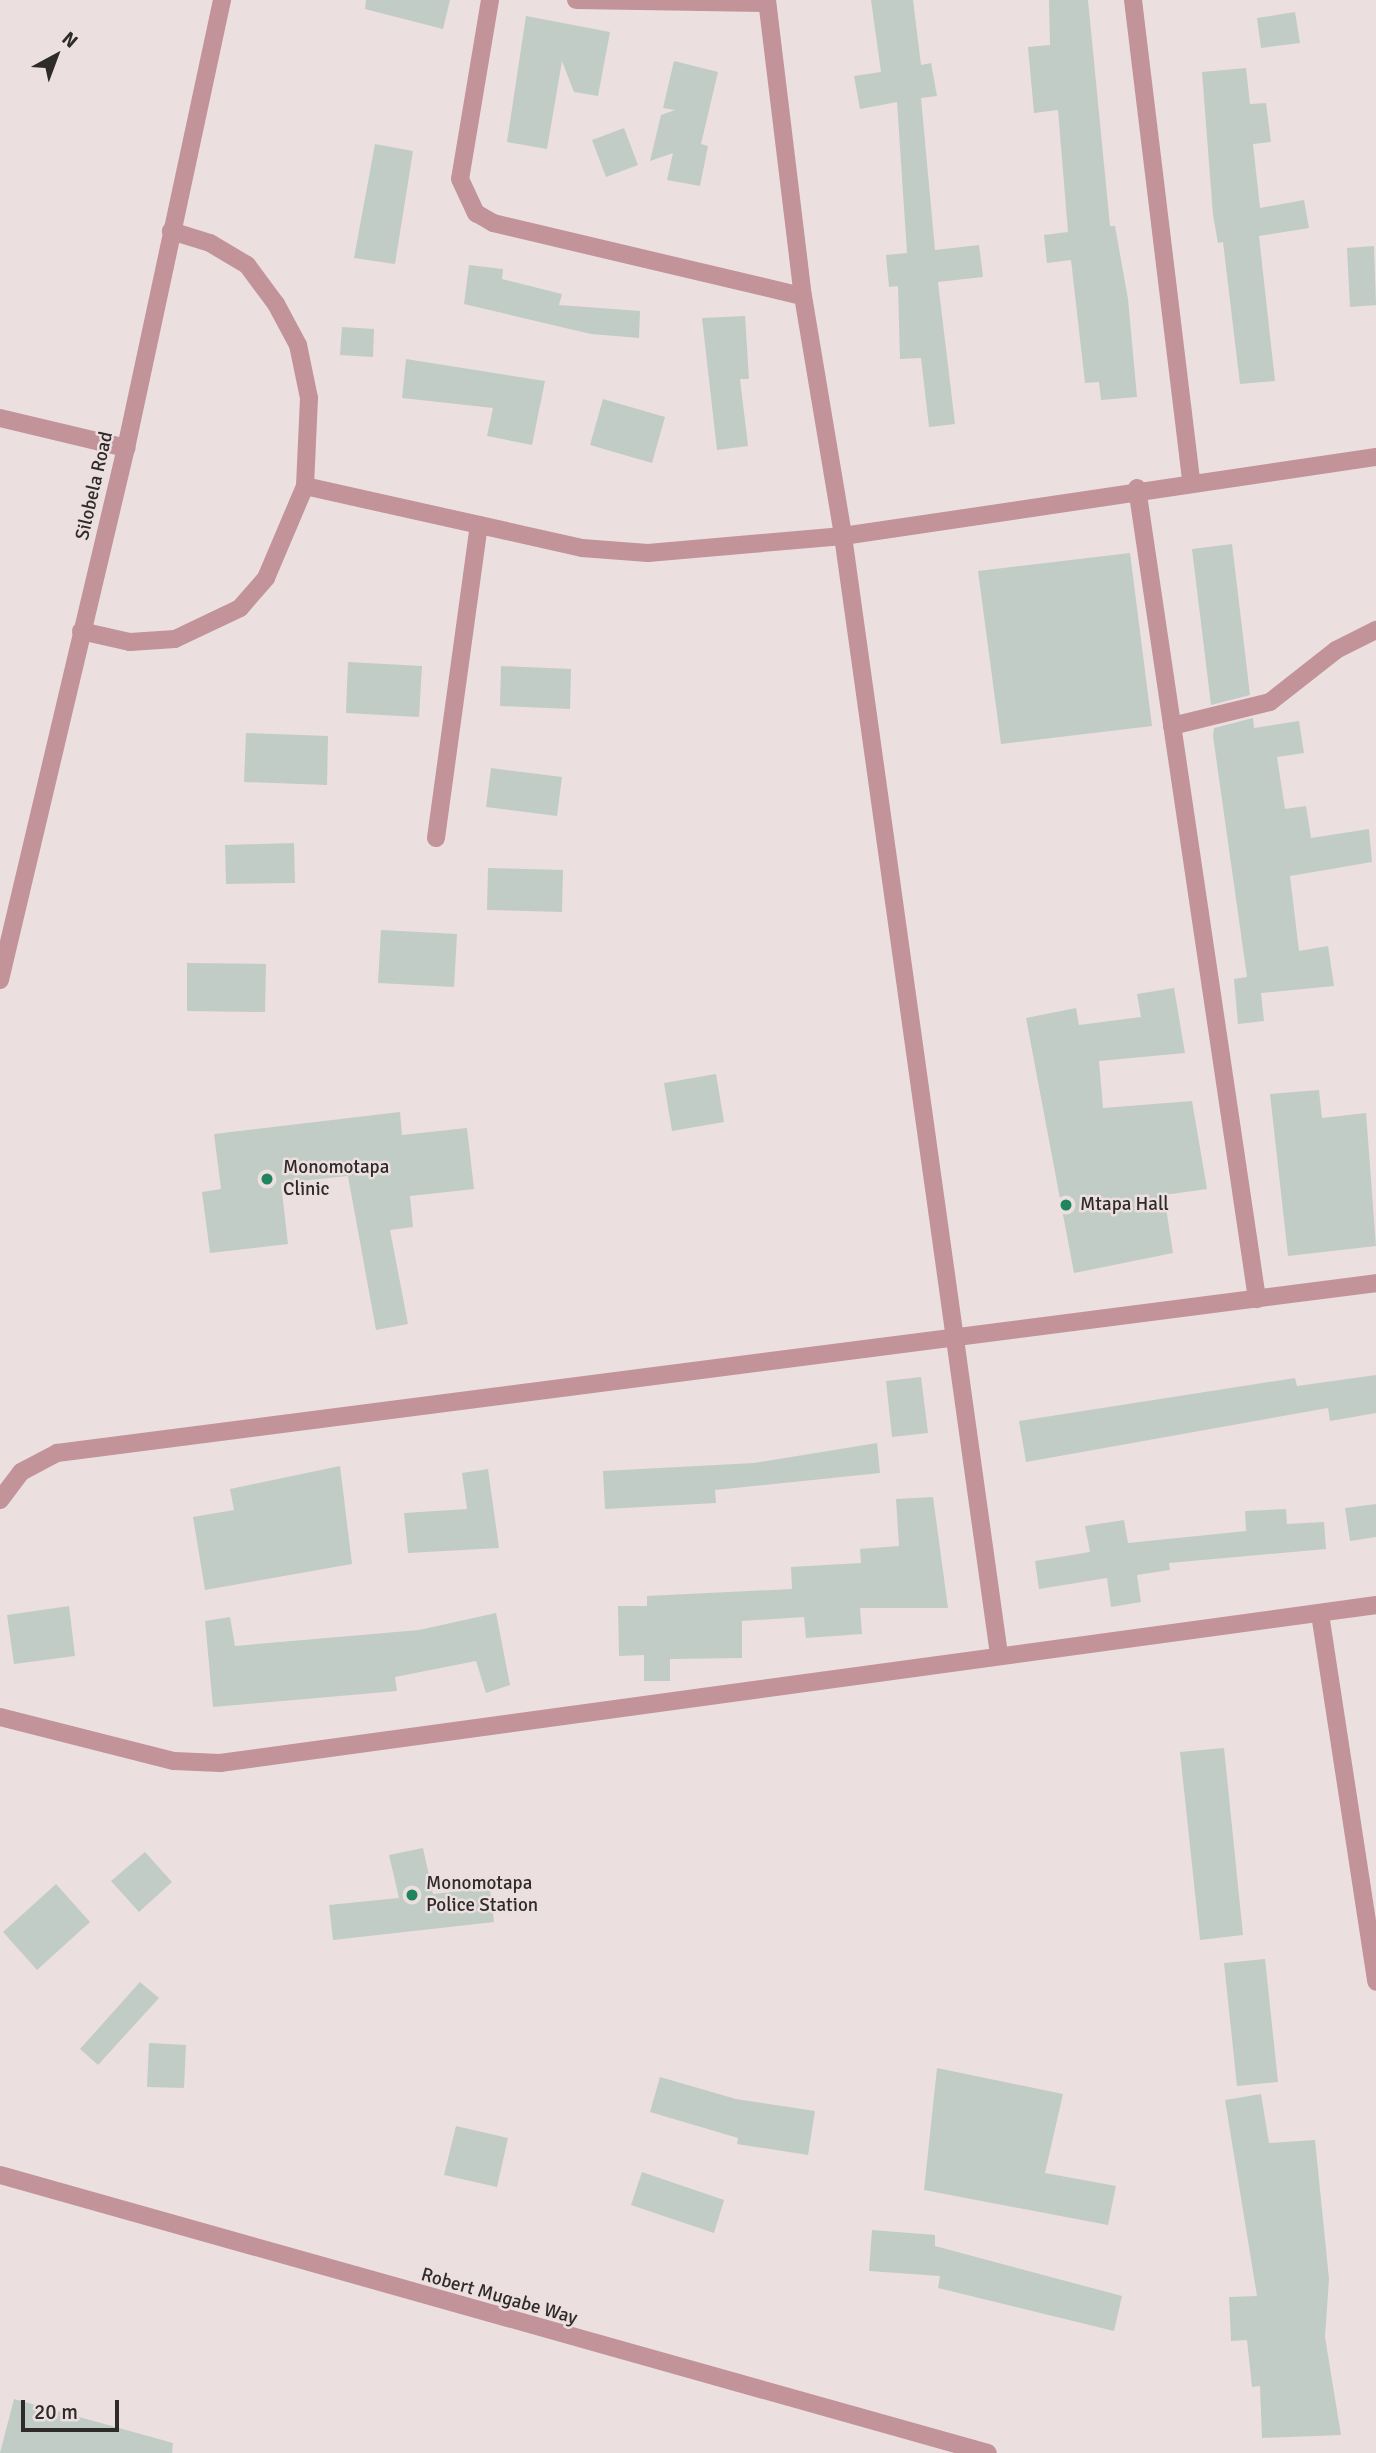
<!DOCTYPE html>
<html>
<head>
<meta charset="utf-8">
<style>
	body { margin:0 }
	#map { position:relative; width:1376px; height:2453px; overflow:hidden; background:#ecdfe0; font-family:Signika,sans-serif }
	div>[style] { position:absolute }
	.building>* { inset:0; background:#c1ccc6 }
	.minor>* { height:18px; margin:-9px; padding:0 9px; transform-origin:9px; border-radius:9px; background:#c29398 }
	.tertiary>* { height:18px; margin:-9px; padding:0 9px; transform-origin:9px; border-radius:9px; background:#c29398 }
	.dots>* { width:19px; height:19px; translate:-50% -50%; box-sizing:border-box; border:4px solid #ecdfe0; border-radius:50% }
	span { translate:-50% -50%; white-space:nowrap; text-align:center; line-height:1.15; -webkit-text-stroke:5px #ecdfe0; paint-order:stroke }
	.street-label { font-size:19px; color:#302b2b }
	.poi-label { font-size:19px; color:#302b2b }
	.left { translate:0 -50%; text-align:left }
	.north { position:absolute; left:21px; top:21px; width:70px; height:70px; -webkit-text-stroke:5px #ecdfe0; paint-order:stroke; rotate:41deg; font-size:19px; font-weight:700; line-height:28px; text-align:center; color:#302b2b }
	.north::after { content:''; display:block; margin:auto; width:24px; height:32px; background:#302b2b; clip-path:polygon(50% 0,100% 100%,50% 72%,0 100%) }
	.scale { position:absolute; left:21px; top:2400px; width:98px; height:32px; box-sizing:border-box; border:4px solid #302b2b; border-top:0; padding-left:9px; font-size:21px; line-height:24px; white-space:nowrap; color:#302b2b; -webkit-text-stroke:5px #ecdfe0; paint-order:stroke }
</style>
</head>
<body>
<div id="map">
	<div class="building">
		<div style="clip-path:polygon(366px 0,450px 0,443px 29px,365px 9px)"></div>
		<div style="clip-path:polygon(871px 0,913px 0,921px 65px,931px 63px,937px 96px,921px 98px,935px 250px,979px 245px,983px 277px,938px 282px,955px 424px,929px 427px,921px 358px,900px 359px,898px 286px,889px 287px,886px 255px,907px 253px,897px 102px,860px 109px,854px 76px,881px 72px)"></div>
		<div style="clip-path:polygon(1049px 0,1088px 0,1110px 226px,1115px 226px,1128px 299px,1137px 397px,1101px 400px,1099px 382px,1085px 383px,1071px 260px,1047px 263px,1044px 235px,1068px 232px,1058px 110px,1034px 113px,1028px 47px,1050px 45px)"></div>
		<div style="clip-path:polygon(1295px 12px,1300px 43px,1261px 48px,1257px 18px)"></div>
		<div style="clip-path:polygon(526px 16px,610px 32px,598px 96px,574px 92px,562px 61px,547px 149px,507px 142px)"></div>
		<div style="clip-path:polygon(674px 61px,718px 72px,701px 144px,708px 146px,700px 186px,667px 180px,673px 153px,650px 161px,661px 115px,675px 110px,663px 108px)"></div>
		<div style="clip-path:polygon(1246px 68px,1250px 104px,1266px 103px,1271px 142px,1253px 144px,1260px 208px,1304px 200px,1309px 228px,1259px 236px,1275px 381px,1240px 384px,1223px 242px,1218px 243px,1213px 215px,1202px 72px)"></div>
		<div style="clip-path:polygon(624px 128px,638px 165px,606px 177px,592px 140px)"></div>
		<div style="clip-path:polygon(375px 144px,413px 151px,395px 264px,354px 258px)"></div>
		<div style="clip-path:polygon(1374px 246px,1376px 305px,1350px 307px,1347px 248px)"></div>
		<div style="clip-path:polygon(469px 265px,503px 269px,502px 279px,562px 294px,559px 305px,640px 311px,639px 338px,591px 334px,464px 304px)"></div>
		<div style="clip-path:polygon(745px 316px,749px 379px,740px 379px,748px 446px,717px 450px,702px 318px)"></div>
		<div style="clip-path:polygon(342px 327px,374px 329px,373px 357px,340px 355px)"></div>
		<div style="clip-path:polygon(406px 359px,545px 381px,532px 445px,487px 436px,493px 408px,402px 398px)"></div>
		<div style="clip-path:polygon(603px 399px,665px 417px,652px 463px,590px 445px)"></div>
		<div style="clip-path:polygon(1232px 544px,1250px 695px,1211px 705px,1192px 549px)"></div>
		<div style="clip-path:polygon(1130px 553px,1152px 726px,1001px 744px,978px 571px)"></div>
		<div style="clip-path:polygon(348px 662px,422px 666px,419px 717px,346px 713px)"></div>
		<div style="clip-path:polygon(501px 666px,571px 669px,570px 709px,500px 706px)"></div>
		<div style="clip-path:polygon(1253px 718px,1254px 728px,1299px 721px,1304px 753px,1277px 757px,1285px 809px,1306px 806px,1311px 838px,1369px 829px,1372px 862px,1290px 876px,1299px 951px,1328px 946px,1334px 986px,1261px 993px,1264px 1021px,1238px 1024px,1234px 979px,1247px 977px,1213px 736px,1214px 728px)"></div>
		<div style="clip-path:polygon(246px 733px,328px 736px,327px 785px,244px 782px)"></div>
		<div style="clip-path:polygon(491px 768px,562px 777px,557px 816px,486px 807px)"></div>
		<div style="clip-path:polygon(294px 843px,295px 883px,226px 884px,225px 845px)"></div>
		<div style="clip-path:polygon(488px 868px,563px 870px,562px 912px,487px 910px)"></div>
		<div style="clip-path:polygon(381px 930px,457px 934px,454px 987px,378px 983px)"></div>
		<div style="clip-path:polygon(187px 963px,266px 964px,265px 1012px,187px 1011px)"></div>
		<div style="clip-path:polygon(1174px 988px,1185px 1053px,1099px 1061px,1103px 1108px,1192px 1101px,1207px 1189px,1164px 1195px,1173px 1253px,1074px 1273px,1026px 1018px,1076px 1008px,1079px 1025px,1141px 1017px,1137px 994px)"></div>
		<div style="clip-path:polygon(716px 1074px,724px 1122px,672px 1131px,664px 1083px)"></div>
		<div style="clip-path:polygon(1319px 1090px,1322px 1118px,1366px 1113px,1376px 1246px,1288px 1256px,1270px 1094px)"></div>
		<div style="clip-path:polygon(400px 1112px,402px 1135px,467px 1128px,474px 1189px,410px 1196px,413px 1227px,390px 1230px,408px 1324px,376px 1330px,348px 1176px,281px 1183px,288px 1244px,210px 1253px,202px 1192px,221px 1189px,214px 1134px)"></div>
		<div style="clip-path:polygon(1376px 1375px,1376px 1413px,1330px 1421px,1328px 1408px,1026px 1462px,1019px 1421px,1295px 1378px,1297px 1386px)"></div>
		<div style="clip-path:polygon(921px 1377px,928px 1433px,892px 1437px,886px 1381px)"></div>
		<div style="clip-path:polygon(877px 1443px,880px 1473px,715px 1490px,716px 1503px,605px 1509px,603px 1471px,754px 1463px)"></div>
		<div style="clip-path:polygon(340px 1466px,352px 1564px,205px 1590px,193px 1517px,234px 1510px,230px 1489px)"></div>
		<div style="clip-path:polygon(488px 1469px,499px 1548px,408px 1553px,404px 1513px,467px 1509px,462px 1473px)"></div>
		<div style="clip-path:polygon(933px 1497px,948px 1608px,860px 1608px,862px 1634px,806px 1638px,804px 1617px,742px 1621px,742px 1658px,670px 1659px,670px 1681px,644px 1681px,644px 1655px,619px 1656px,618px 1606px,647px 1606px,647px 1596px,792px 1589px,791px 1567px,861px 1563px,860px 1549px,899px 1546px,896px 1499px)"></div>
		<div style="clip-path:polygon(1376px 1504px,1376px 1537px,1350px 1541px,1345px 1508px)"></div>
		<div style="clip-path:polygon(1286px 1509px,1287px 1524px,1324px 1522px,1326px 1549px,1169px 1563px,1170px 1570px,1137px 1575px,1141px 1602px,1111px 1607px,1107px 1578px,1039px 1589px,1035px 1561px,1090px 1552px,1085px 1526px,1124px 1520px,1128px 1543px,1246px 1531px,1245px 1511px)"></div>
		<div style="clip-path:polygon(69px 1606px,75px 1656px,14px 1664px,7px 1615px)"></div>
		<div style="clip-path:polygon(496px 1613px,510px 1685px,486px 1693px,476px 1661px,395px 1677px,397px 1691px,213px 1707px,205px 1621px,230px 1617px,235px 1646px,419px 1630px)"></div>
		<div style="clip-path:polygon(1224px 1748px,1243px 1935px,1200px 1940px,1180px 1752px)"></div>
		<div style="clip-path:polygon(423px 1848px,433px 1894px,490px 1888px,494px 1922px,333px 1940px,329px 1905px,399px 1898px,389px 1855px)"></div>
		<div style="clip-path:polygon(145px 1852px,172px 1882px,139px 1912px,111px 1881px)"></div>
		<div style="clip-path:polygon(56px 1884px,90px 1922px,37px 1970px,3px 1932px)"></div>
		<div style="clip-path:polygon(1265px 1959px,1278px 2082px,1237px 2086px,1224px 1963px)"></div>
		<div style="clip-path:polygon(140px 1982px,159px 1998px,98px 2065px,80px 2049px)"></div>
		<div style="clip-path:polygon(149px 2043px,186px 2045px,184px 2088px,147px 2087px)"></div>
		<div style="clip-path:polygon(937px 2068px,1063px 2094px,1045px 2173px,1116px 2186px,1108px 2225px,924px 2190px)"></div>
		<div style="clip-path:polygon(660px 2077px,736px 2099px,815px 2111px,808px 2155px,737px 2144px,738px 2138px,650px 2112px)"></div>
		<div style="clip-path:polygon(1261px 2094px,1269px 2143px,1315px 2140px,1329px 2279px,1325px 2337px,1341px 2435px,1262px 2438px,1260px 2386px,1252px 2387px,1247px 2340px,1231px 2341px,1229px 2297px,1257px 2296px,1225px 2100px)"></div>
		<div style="clip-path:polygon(456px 2126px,508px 2138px,497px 2187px,444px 2175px)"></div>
		<div style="clip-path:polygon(642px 2172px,724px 2200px,714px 2233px,631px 2205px)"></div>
		<div style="clip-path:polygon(872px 2230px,935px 2235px,935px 2246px,1122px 2296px,1114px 2331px,938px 2288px,940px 2276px,869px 2271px)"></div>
		<div style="clip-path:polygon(14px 2399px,173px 2443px,172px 2453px,0 2453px)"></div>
	</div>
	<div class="minor">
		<div style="left:490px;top:0;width:181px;rotate:99.5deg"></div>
		<div style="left:460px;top:179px;width:38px;rotate:65deg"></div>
		<div style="left:476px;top:213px;width:20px;rotate:30deg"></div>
		<div style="left:493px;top:223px;width:318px;rotate:13.3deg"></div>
		<div style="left:576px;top:0;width:191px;rotate:0.9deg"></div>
		<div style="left:767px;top:0;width:298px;rotate:83.1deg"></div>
		<div style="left:803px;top:296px;width:243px;rotate:80.5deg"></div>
		<div style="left:843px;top:536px;width:1129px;rotate:82.06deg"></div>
		<div style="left:1133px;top:0;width:483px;rotate:83.1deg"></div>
		<div style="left:0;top:418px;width:130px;rotate:13.4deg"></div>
		<div style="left:305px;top:486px;width:284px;rotate:12.6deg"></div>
		<div style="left:582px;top:548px;width:66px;rotate:4.3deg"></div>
		<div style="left:648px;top:553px;width:196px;rotate:-5deg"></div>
		<div style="left:843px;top:536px;width:539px;rotate:-8.43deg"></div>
		<div style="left:1137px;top:488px;width:820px;rotate:81.58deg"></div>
		<div style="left:81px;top:631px;width:50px;rotate:12.7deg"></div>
		<div style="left:130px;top:642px;width:45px;rotate:-3.8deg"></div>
		<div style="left:175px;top:639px;width:72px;rotate:-25.5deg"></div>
		<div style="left:240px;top:608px;width:40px;rotate:-49deg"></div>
		<div style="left:266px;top:578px;width:100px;rotate:-67deg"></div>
		<div style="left:305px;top:486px;width:88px;rotate:-87.4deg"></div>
		<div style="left:309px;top:398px;width:54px;rotate:-101.7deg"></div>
		<div style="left:298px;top:345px;width:47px;rotate:-118.2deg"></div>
		<div style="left:276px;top:304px;width:49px;rotate:-126.6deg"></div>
		<div style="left:247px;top:265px;width:43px;rotate:-149.3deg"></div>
		<div style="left:210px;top:243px;width:41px;rotate:-162.9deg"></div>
		<div style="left:1172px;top:726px;width:101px;rotate:-13.8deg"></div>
		<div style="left:1270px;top:702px;width:84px;rotate:-38.2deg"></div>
		<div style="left:1336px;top:650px;width:45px;rotate:-26.6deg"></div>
		<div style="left:436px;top:838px;width:316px;rotate:-82.2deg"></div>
		<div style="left:0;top:1500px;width:35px;rotate:-53deg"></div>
		<div style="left:21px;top:1472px;width:41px;rotate:-27.8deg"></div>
		<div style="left:57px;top:1453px;width:1330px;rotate:-7.34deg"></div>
		<div style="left:1320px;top:1614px;width:372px;rotate:81.3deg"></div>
		<div style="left:0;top:1717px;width:179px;rotate:14.2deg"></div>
		<div style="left:174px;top:1761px;width:46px;rotate:2.5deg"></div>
		<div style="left:220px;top:1763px;width:1167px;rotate:-7.78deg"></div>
	</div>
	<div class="tertiary">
		<div style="left:0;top:980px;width:547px;rotate:-76.68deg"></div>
		<div style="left:126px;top:448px;width:458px;rotate:-77.9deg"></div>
		<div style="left:0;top:2175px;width:1026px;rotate:15.72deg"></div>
	</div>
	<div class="dots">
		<div style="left:267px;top:1179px;background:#1f845f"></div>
		<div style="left:1066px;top:1205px;background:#1f845f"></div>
		<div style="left:412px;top:1895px;background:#1f845f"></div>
	</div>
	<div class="street-label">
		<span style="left:95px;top:486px;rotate:-77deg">Silobela Road</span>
		<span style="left:499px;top:2297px;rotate:16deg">Robert Mugabe Way</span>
	</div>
	<div class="poi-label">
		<span class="left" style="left:283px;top:1179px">Monomotapa<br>Clinic</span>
		<span class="left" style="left:1080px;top:1205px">Mtapa Hall</span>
		<span class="left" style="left:426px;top:1895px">Monomotapa<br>Police Station</span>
	</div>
	<div class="north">N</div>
	<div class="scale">20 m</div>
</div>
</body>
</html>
